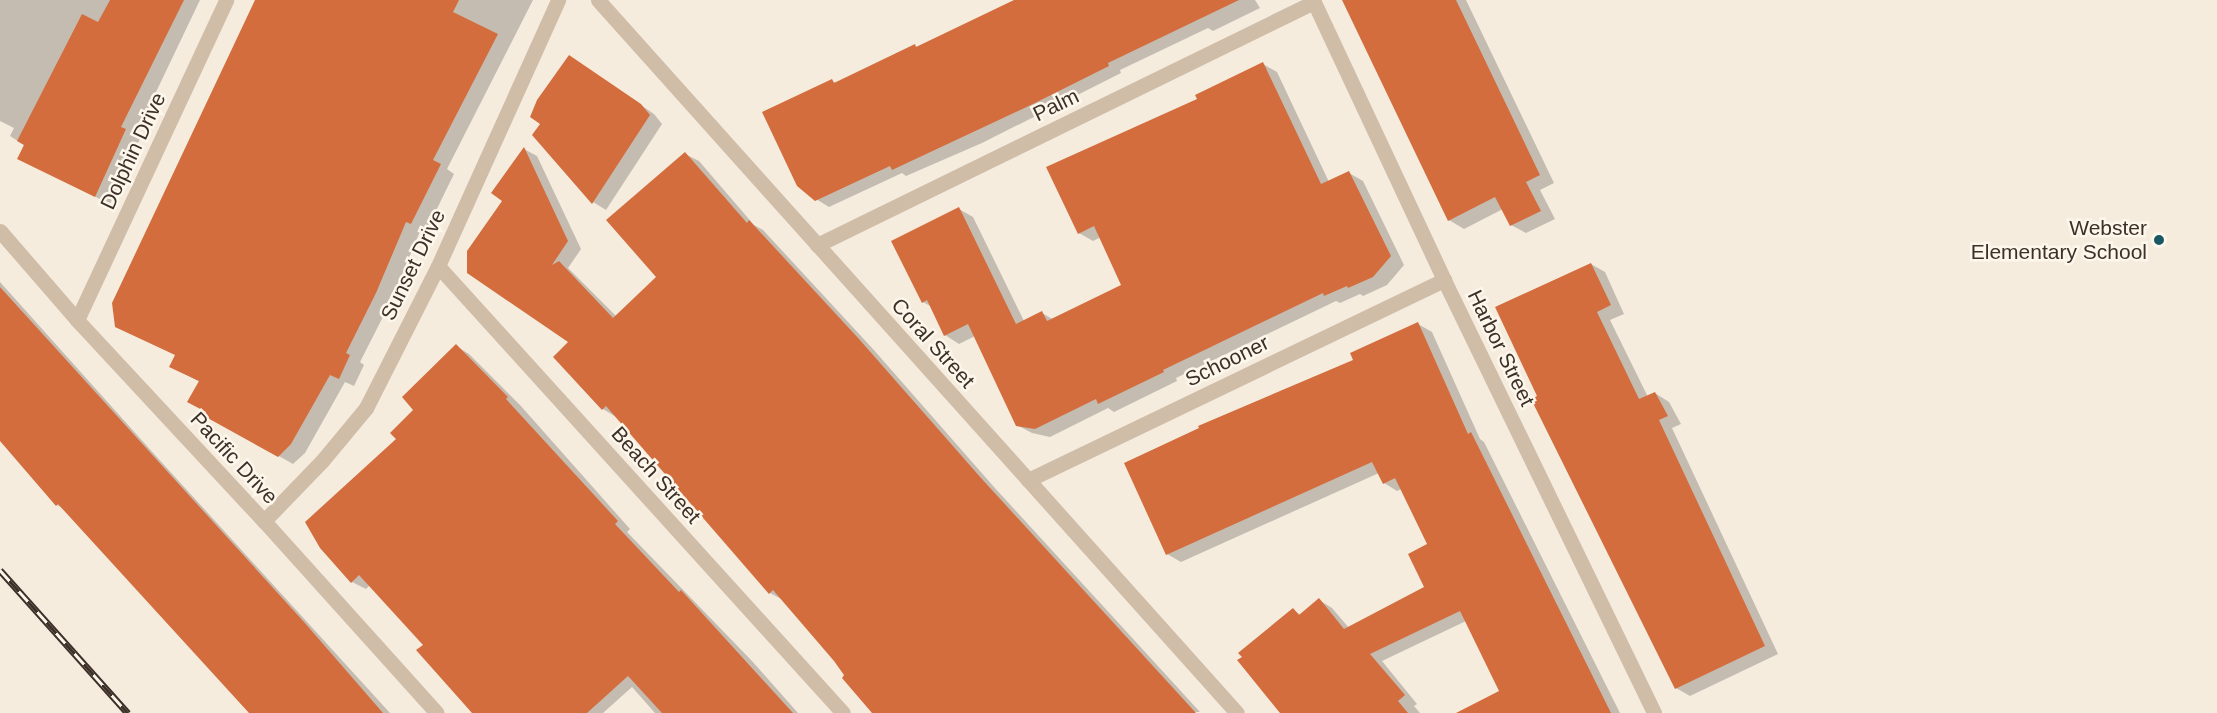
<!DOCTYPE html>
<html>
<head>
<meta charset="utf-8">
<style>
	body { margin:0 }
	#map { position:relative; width:2217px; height:713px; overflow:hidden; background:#f5ecde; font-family:Helvetica,sans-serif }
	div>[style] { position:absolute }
	.shadow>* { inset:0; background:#0003 }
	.building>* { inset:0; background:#d46d3e }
	.street>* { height:15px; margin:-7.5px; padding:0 7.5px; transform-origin:7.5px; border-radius:7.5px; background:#d0bda8 }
	.rail>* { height:7px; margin-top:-3.5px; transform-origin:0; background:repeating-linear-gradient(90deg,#fcf6eb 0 14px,#3c3029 0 28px); box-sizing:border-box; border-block:2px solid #3c3029 }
	.dots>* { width:16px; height:16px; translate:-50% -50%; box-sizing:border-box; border:3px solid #fcf6eb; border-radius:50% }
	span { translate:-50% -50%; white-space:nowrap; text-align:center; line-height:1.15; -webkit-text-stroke:5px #fcf6eb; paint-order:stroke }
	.street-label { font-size:21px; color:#3c3029 }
	.poi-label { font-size:21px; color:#3c3029 }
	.right { translate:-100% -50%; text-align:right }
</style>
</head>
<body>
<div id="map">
	<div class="shadow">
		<div style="clip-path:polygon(0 0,200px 0,135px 136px,140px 139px,110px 204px,19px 159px,24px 145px,10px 136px,14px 128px,0 121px)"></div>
		<div style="clip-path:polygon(255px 0,533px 0,447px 169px,454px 174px,426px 231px,421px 229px,391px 301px,360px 362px,364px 365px,354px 386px,345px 382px,305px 453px,293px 464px,206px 415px,208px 412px,200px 382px,171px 367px,177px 356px)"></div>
		<div style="clip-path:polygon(1016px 0,1255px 0,1260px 8px,1213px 31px,1208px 28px,1120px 70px,1121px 73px,982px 143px,906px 176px,902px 173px,829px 207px,816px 199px,832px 81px,836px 83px,914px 46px,918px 47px)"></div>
		<div style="clip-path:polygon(1343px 0,1466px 0,1554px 183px,1540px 190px,1555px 219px,1526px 233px,1511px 225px,1503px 209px,1464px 229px,1449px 220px)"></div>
		<div style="clip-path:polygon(1263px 64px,1277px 72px,1329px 182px,1349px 173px,1363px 181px,1404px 265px,1387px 285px,1363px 296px,1360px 294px,1340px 303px,1336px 301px,1176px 378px,1177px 381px,1114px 412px,1108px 408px,1050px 437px,1032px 433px,1017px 425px,975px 336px,959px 344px,945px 335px,932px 307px,923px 302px,959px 209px,973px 217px,1024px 321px,1042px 313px,1054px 320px,1123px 286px,1101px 237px,1093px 241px,1079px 233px,1199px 100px)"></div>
		<div style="clip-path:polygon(582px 65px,654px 114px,662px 124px,606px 210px,593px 202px)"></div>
		<div style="clip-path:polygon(524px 149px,537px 156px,581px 249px,568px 268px,616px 316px,658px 277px,685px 154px,699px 161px,754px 225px,763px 230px,873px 349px,994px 487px,1200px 712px,880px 713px,785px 601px,770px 593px,616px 417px,603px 409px,505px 200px)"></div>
		<div style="clip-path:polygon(1591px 264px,1605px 272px,1624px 314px,1610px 320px,1648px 397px,1655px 393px,1669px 402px,1681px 424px,1672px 428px,1778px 654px,1690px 696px,1676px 688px,1539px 397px)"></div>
		<div style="clip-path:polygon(0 282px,155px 455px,390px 713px,252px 713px,64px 509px,57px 505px,0 439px)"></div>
		<div style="clip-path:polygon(1418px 324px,1432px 332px,1480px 439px,1484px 442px,1620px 713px,1499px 713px,1501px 692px,1466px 621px,1382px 661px,1417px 704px,1414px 706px,1420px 713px,1282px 713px,1293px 610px,1301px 615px,1319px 600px,1332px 608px,1349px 628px,1426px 588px,1429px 545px,1401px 489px,1397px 491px,1384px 483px,1379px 473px,1181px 562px,1167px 554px,1355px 361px)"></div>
		<div style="clip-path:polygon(456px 346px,469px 354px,520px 405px,630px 529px,627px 532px,752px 661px,798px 713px,655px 713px,632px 687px,603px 713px,474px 713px,425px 645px,370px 585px,366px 589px,352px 582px,398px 439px)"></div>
	</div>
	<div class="building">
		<div style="clip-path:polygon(110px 0,184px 0,121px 127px,126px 129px,95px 197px,17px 159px,24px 145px,17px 141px,82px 14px,98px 22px)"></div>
		<div style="clip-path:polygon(255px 0,459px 0,453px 12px,498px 34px,433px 160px,441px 164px,411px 224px,406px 222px,376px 293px,346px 353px,350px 355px,339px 379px,330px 375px,291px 444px,278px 457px,204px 416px,206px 412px,187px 402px,199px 381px,169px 367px,175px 355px,115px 327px,112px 303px)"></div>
		<div style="clip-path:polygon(1014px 0,1239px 0,1108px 63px,1109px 66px,1035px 103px,892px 170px,890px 166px,815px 201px,797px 186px,762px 112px,832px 79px,834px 83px,915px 44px,916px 47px)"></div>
		<div style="clip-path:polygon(1342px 0,1456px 0,1540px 175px,1526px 182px,1541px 211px,1510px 226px,1495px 197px,1448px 221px)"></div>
		<div style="clip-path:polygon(569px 55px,641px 104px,650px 115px,592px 204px,532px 135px,540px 124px,530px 117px,537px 100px)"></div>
		<div style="clip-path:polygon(1263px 62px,1321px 184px,1349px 171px,1391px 256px,1373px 277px,1348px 288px,1347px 286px,1324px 296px,1323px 293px,1163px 370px,1164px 372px,1098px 404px,1096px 399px,1035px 429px,1016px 426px,968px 324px,944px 336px,927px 300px,922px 303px,891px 241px,959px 207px,1016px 324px,1042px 311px,1047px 321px,1121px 285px,1094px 226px,1078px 234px,1046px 167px,1197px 99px,1195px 95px)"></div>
		<div style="clip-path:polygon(524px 147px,568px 241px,552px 265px,559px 261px,613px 318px,656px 277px,606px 220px,685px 152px,747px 223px,749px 220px,859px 339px,981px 478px,1196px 713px,872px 713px,842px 678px,844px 675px,834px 661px,773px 590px,769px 594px,606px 406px,602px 410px,553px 357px,568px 342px,467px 273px,467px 251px,502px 201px,491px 193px)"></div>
		<div style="clip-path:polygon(1591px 263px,1611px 305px,1597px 312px,1639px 399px,1655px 392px,1668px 416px,1659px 420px,1765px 646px,1675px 689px,1531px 399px,1537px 396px,1495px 307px)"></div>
		<div style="clip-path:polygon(0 287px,304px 622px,383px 713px,249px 713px,58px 504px,56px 506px,0 441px)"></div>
		<div style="clip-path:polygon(1418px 322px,1468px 434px,1471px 432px,1611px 713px,1456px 713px,1499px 691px,1460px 611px,1370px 654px,1405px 695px,1398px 701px,1408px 713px,1280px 713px,1237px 660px,1242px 657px,1238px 653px,1293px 608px,1299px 615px,1319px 598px,1344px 629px,1424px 587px,1408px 554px,1427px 544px,1395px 478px,1383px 484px,1372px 462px,1166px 555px,1124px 463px,1199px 428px,1198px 426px,1353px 360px,1350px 353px)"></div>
		<div style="clip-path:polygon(456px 344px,508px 397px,506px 399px,618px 521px,615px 524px,679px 592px,681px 590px,793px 713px,662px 713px,628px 676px,587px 713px,472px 713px,416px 650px,423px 645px,359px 575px,351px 583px,320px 548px,305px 522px,396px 439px,390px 433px,413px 410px,402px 397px)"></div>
	</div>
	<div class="street">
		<div style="left:598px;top:0;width:957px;rotate:48.13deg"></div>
		<div style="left:1313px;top:0;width:309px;rotate:64.9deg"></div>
		<div style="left:1444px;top:280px;width:481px;rotate:64.1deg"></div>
		<div style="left:0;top:231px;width:118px;rotate:49.1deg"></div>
		<div style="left:77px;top:320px;width:275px;rotate:47.1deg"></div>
		<div style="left:264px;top:521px;width:258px;rotate:48deg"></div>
		<div style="left:817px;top:245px;width:553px;rotate:-26.06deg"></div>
		<div style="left:438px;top:266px;width:603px;rotate:47.82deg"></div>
		<div style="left:77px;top:320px;width:353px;rotate:-65deg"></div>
		<div style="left:1028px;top:480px;width:462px;rotate:-25.7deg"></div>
		<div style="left:264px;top:521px;width:83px;rotate:-46deg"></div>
		<div style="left:322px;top:461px;width:69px;rotate:-50.3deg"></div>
		<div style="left:366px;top:408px;width:159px;rotate:-63.1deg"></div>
		<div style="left:438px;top:266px;width:292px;rotate:-65.7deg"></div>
	</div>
	<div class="rail">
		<div style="left:0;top:570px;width:192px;rotate:48.2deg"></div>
	</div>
	<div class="dots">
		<div style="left:2159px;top:240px;background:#195863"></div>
	</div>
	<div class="street-label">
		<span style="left:1056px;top:105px;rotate:-26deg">Palm</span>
		<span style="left:133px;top:151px;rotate:-65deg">Dolphin Drive</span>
		<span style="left:413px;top:265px;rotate:-64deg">Sunset Drive</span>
		<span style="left:933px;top:343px;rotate:48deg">Coral Street</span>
		<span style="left:1501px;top:348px;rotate:64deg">Harbor Street</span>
		<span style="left:1227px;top:361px;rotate:-26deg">Schooner</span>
		<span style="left:234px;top:458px;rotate:47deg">Pacific Drive</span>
		<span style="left:656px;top:475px;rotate:48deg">Beach Street</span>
	</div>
	<div class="poi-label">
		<span class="right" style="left:2147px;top:240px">Webster<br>Elementary School</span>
	</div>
</div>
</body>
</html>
